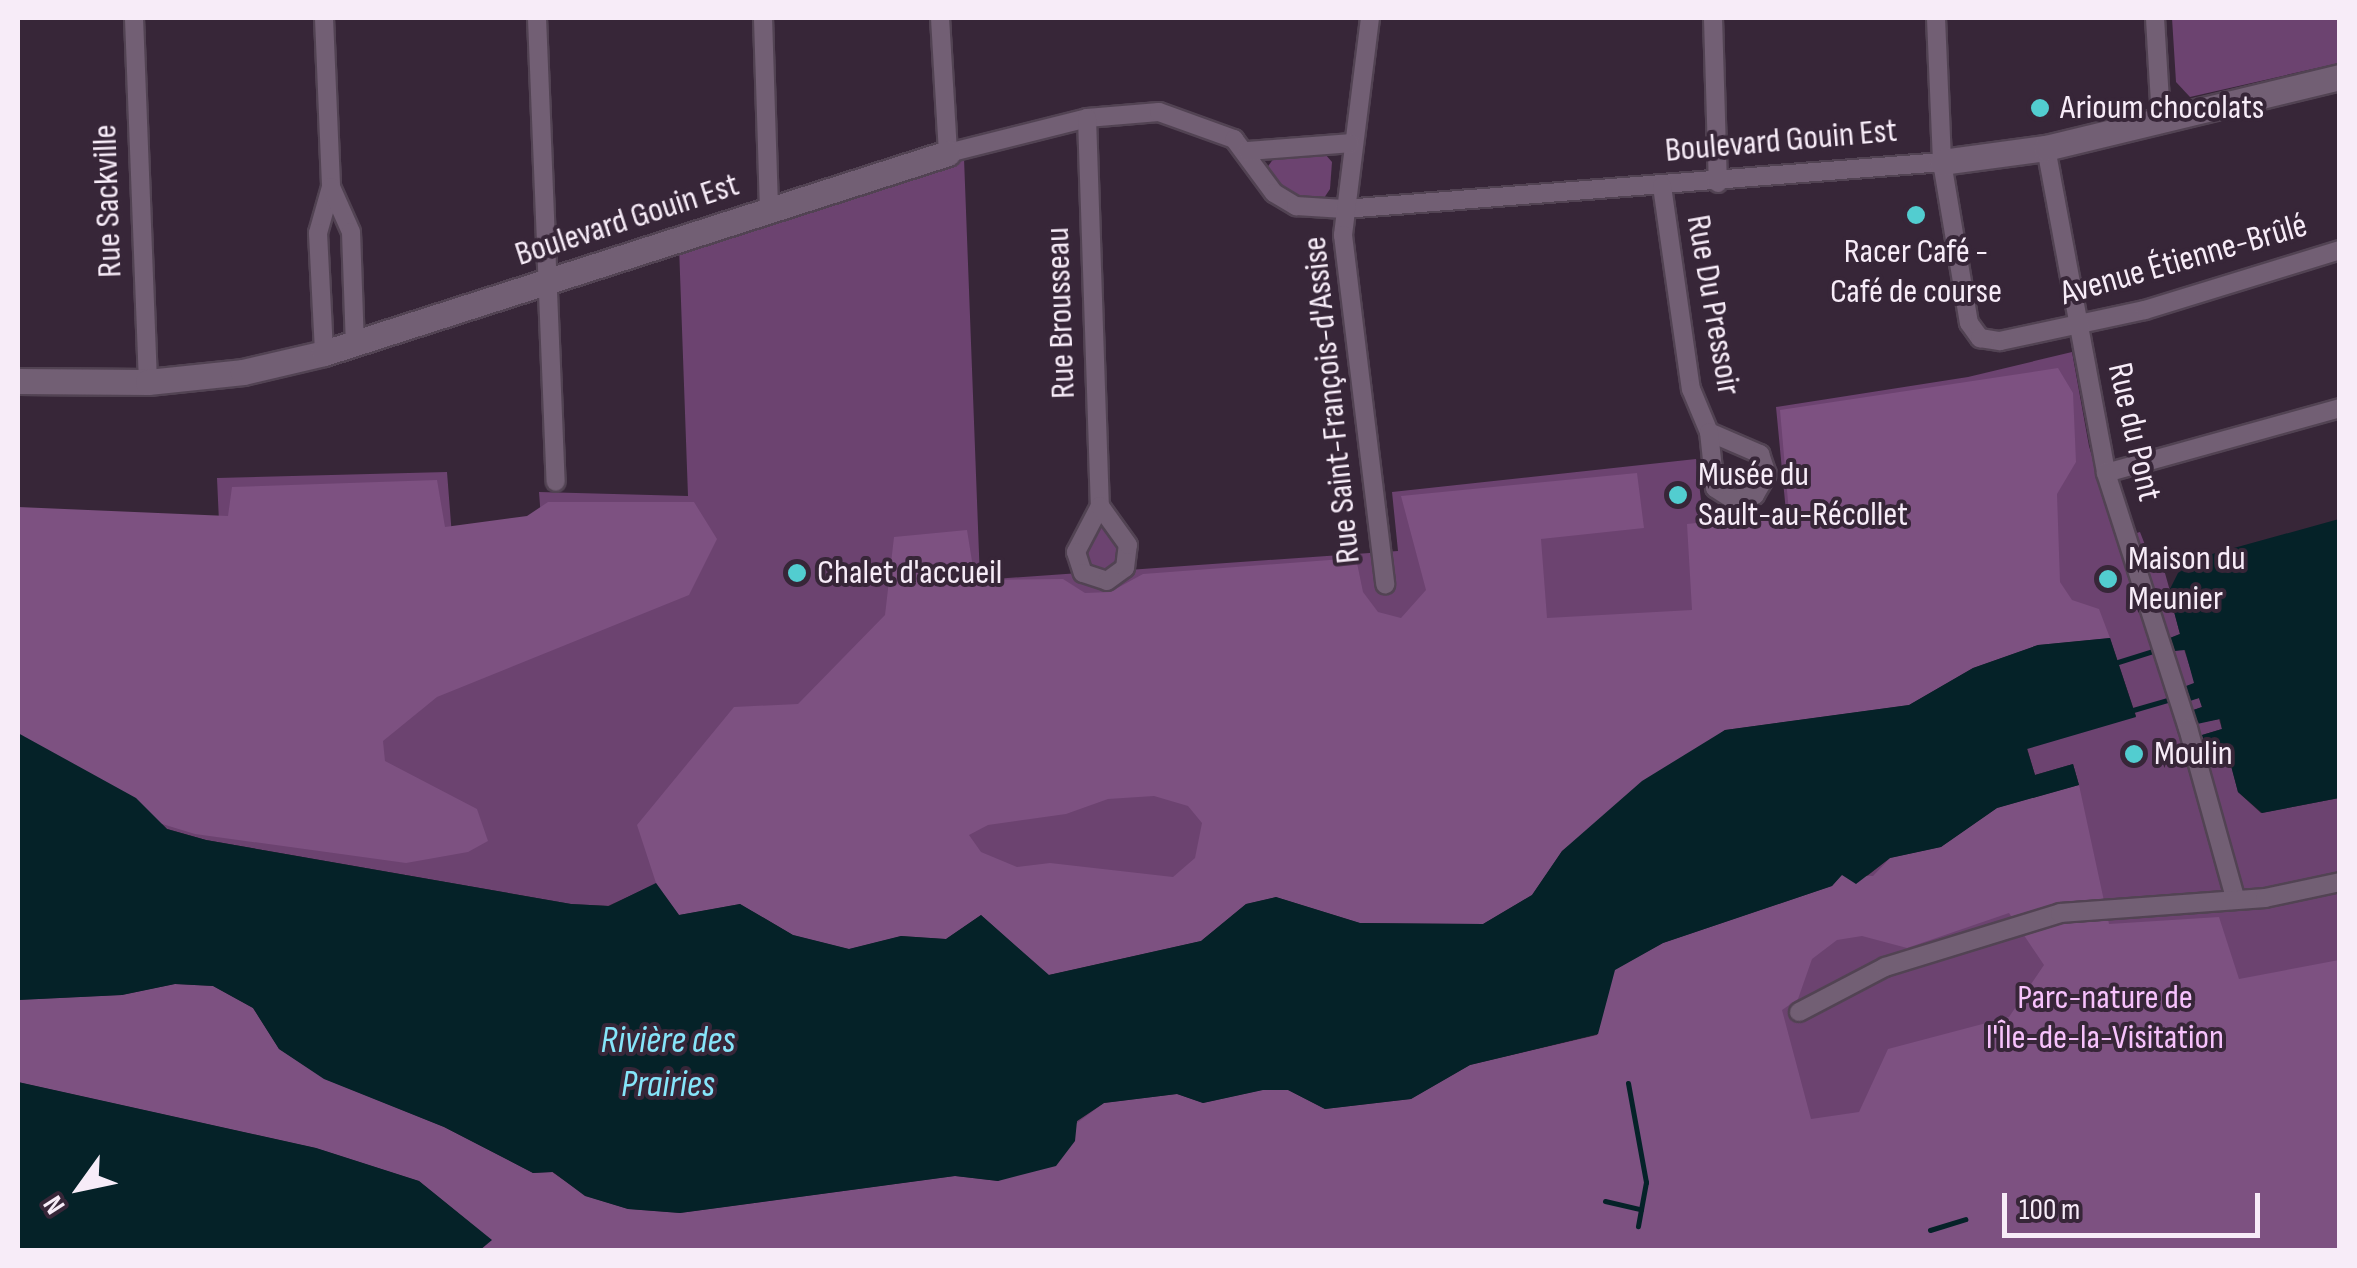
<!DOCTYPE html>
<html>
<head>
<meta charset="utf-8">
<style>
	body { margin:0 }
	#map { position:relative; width:2357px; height:1268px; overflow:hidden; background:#372638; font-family:"Sofia Sans Condensed",sans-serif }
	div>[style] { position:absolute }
	.green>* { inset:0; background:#6c4370 }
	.forest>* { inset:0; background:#7d5181 }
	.water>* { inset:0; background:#052228 }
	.stream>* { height:5px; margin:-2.5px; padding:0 2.5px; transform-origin:2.5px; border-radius:2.5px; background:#052228 }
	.roads { filter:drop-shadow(2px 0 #524353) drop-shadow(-2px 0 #524353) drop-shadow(0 2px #524353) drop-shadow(0 -2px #524353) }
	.street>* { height:18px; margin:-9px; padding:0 9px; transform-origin:9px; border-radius:9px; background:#725f74 }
	.secondary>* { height:25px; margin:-12.5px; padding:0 12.5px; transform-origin:12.5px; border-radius:12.5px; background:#725f74 }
	.dots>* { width:28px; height:28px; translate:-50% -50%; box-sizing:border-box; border:5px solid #372638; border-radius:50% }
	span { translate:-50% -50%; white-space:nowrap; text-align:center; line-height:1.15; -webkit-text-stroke:8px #372638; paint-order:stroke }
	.poi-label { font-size:35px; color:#f7ecf8 }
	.left { translate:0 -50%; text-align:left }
	.street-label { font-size:35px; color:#f7ecf8 }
	.park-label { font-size:35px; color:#f7c2fc }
	.water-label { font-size:38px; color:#85e5fa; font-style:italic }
	.frame { position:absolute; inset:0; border:20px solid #f7ecf8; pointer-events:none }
	.north { position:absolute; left:30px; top:1138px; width:100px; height:100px; -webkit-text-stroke:8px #372638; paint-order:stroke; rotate:237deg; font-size:28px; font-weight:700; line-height:40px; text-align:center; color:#f7ecf8 }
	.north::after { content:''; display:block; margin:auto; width:35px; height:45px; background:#f7ecf8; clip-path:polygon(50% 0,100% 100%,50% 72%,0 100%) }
	.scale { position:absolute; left:2002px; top:1193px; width:258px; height:45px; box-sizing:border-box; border:5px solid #f7ecf8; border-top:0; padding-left:12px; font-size:30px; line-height:35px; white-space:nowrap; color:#f7ecf8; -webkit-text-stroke:8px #372638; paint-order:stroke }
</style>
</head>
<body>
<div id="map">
	<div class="green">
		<div style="clip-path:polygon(2172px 18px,2339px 18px,2339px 63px,2190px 97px,2176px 82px)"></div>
		<div style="clip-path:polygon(1325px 154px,1332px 162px,1330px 189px,1322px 201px,1285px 193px,1266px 169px,1274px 158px)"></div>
		<div style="clip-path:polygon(964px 158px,980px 580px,1094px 572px,1085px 553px,1101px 525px,1120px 553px,1114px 571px,1398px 551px,1392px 492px,1696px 459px,1703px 516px,1786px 512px,1776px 407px,1968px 377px,2072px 352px,2089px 446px,2116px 539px,2140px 532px,2154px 568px,2163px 566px,2170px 591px,2156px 595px,2159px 607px,2172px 604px,2180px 634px,2170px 638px,2174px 651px,2184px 649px,2195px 683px,2186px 687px,2190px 700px,2199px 698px,2202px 707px,2194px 710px,2197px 723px,2219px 719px,2222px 729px,2202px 735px,2207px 751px,2226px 746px,2238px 792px,2261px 813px,2339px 798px,2339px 1250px,480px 1250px,491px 1239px,419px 1181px,316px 1148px,18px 1082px,18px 1000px,122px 995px,175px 984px,213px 986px,253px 1008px,279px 1049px,325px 1079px,444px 1127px,533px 1173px,552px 1172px,586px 1196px,628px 1209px,680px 1213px,955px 1176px,998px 1181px,1056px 1166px,1075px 1141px,1077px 1121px,1104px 1103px,1177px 1094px,1203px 1103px,1262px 1090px,1288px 1090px,1325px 1109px,1411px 1099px,1470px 1065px,1598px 1035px,1614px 970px,1663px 943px,1832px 886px,1842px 874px,1857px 884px,1890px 858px,1941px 847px,1997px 808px,2079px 785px,2073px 764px,2035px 775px,2027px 748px,2136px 716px,2110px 638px,2038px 645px,1973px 668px,1909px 705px,1725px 730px,1642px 781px,1562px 851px,1532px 895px,1483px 924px,1360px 923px,1276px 897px,1246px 904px,1201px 941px,1048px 975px,981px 915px,946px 939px,901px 936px,849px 949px,793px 935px,740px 904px,679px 915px,656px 884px,608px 906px,571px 904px,206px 840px,167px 829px,136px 798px,18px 733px,18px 529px,219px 522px,217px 478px,447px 472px,453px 549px,543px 545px,539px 492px,688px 496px,679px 246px)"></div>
	</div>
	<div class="forest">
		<div style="clip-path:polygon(evenodd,2058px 368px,2073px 393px,2076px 462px,2057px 494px,2060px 582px,2072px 600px,2099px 609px,2110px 638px,2038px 645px,1973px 668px,1909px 705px,1725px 730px,1562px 851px,1532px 895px,1483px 924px,1360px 923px,1276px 897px,1246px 904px,1201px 941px,1048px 975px,981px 915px,946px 939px,901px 936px,849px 949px,793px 935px,740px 904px,679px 915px,656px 883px,637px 825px,734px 707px,798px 704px,885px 615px,894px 537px,967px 530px,975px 580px,1063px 579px,1085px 593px,1110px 592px,1143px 574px,1356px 558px,1363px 592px,1378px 612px,1401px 618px,1426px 590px,1401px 496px,1637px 473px,1644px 528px,1541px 539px,1547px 618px,1692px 610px,1687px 524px,1789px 513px,1780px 410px,2058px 368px,1154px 796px,1188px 806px,1202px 823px,1195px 858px,1173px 877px,1050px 863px,1017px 867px,981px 852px,969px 835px,988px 825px,1066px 814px,1108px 799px,1154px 796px)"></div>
		<div style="clip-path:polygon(437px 480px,445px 527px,527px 516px,548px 502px,694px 502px,717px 539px,689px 595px,437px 697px,383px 741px,385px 761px,477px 809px,488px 841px,468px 852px,406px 863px,195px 834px,129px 814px,18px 739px,18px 507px,228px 516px,232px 487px)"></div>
		<div style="clip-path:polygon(evenodd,2079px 785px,2109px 924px,2219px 917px,2239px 979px,2339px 960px,2339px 1250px,480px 1250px,491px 1240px,419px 1181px,316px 1148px,18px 1082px,18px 1000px,122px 995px,175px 984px,213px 986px,253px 1008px,279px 1049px,325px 1079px,444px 1127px,533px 1173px,552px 1172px,586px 1196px,628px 1209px,680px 1213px,955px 1176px,998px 1181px,1104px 1103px,1177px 1094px,1203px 1103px,1262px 1090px,1288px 1090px,1325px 1109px,1411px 1099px,1470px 1065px,1597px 1035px,1614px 970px,1663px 943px,1832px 886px,1842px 874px,1873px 876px,1890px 858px,1941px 847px,1997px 808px,2079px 785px,2009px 913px,2044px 965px,2009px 1017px,1888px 1049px,1859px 1112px,1811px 1119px,1782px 1010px,1798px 999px,1812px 959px,1837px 940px,1862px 936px,1907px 948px,2009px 913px)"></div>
	</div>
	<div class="water">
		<div style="clip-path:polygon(2339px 519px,2339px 798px,2262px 813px,2238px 792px,2226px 747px,2207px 751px,2202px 735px,2222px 729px,2220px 719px,2197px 724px,2193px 710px,2202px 707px,2199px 698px,2190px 701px,2186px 686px,2194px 683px,2185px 650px,2174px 651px,2170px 638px,2180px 634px,2172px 604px,2159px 607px,2156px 595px,2169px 591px,2179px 571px,2205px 556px)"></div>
		<div style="clip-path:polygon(2110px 638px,2136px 717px,2027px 749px,2035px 775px,2073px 764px,2079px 785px,1997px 808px,1941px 847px,1890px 858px,1856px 884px,1842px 875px,1832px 886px,1663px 943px,1615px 970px,1598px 1034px,1470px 1065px,1411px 1099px,1325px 1109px,1288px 1090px,1263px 1090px,1203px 1103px,1177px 1094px,1104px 1103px,1077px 1121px,1075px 1141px,1056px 1166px,998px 1181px,955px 1176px,680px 1213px,628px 1209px,585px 1196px,553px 1172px,533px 1173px,444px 1127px,324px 1079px,279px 1049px,253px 1008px,213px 986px,175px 984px,122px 995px,18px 1000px,18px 733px,136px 798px,167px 829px,206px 840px,571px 904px,609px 906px,656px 883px,679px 915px,740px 904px,793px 935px,849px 949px,901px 936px,946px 939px,981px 915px,1049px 975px,1201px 941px,1246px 904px,1276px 897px,1360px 923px,1483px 924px,1532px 895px,1562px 851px,1642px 781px,1725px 730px,1909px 705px,1973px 668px,2038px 645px)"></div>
		<div style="clip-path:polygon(18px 1082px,316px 1148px,419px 1181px,492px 1240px,480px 1250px,18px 1250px)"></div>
	</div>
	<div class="stream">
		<div style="left:2118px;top:662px;width:57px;rotate:-17.5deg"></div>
		<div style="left:2133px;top:710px;width:57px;rotate:-16.2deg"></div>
		<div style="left:1628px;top:1083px;width:101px;rotate:79.7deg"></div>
		<div style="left:1646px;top:1182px;width:45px;rotate:100.3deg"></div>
		<div style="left:1605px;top:1201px;width:37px;rotate:13deg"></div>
		<div style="left:1930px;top:1230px;width:37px;rotate:-17deg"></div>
	</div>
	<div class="roads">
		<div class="street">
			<div style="left:134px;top:18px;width:364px;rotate:87.8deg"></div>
			<div style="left:324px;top:18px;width:169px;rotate:87.6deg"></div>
			<div style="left:331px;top:187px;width:48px;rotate:105.8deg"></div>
			<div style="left:318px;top:233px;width:120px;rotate:87.1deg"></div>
			<div style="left:537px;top:18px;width:464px;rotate:87.7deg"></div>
			<div style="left:763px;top:18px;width:192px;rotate:88.2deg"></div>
			<div style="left:940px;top:18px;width:135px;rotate:86.6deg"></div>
			<div style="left:948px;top:153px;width:143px;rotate:-14.1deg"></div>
			<div style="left:1087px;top:118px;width:72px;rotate:-4.8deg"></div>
			<div style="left:1159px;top:112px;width:80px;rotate:19.8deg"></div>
			<div style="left:1234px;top:139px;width:67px;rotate:53.5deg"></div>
			<div style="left:1274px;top:193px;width:26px;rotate:31deg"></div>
			<div style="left:1296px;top:206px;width:48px;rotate:3.6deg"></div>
			<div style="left:1344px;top:209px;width:600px;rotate:-4.49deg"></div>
			<div style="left:1370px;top:18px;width:219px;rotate:97.1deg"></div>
			<div style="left:1343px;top:235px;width:352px;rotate:83.1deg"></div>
			<div style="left:1713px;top:18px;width:165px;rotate:88.3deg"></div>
			<div style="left:1936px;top:18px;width:144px;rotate:87.6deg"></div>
			<div style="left:1942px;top:162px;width:163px;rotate:80.5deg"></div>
			<div style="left:1969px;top:323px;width:19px;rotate:54deg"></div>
			<div style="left:1980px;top:338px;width:20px;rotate:9deg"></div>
			<div style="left:2000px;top:341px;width:148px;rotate:-12.1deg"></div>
			<div style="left:2145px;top:310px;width:204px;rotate:-17.1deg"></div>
			<div style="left:2155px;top:18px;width:100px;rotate:86.6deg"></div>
			<div style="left:1087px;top:118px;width:388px;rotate:88.1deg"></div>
			<div style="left:1100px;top:506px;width:52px;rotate:117.6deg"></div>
			<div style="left:1076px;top:552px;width:22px;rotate:72deg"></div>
			<div style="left:1083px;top:573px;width:25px;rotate:18deg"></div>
			<div style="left:1107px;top:581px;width:22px;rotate:-36deg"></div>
			<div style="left:1125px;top:568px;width:23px;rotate:-83deg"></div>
			<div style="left:1128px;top:545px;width:48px;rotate:-125.7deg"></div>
			<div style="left:2046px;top:148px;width:330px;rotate:79.5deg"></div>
			<div style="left:2106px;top:473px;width:268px;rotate:72.2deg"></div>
			<div style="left:2188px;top:728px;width:176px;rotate:74.5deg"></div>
			<div style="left:1247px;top:151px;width:103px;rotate:-4.4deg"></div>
			<div style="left:1662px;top:186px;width:205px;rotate:81.9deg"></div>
			<div style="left:1691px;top:389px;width:47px;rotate:67.3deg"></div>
			<div style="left:331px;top:187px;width:49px;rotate:66deg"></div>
			<div style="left:351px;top:232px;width:112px;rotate:88deg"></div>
			<div style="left:1709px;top:432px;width:56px;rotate:23.3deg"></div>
			<div style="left:1760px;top:454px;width:21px;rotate:71deg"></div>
			<div style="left:1767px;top:474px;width:24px;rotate:120deg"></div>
			<div style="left:1755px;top:495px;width:23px;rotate:170deg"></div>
			<div style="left:1732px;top:499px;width:20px;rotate:-147deg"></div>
			<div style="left:1715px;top:488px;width:56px;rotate:-96.1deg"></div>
			<div style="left:2106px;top:473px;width:243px;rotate:-15.5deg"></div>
			<div style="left:1799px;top:1012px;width:97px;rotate:-27.6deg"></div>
			<div style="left:1885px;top:967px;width:183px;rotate:-17.1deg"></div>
			<div style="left:2060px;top:913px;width:206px;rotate:-4.2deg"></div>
			<div style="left:2265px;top:898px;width:77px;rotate:-12deg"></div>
		</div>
		<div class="secondary">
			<div style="left:1942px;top:162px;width:105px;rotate:-7.7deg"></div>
			<div style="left:2046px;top:148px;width:302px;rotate:-13.6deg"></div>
			<div style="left:18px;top:381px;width:130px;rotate:0.4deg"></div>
			<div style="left:148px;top:382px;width:96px;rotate:-6deg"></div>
			<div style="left:243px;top:372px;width:83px;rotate:-13.2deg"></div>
			<div style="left:324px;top:353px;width:655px;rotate:-17.77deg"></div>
		</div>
	</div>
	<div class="dots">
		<div style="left:2040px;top:108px;background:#52cdd0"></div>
		<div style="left:1916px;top:215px;background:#52cdd0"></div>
		<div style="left:1678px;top:495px;background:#52cdd0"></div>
		<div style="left:797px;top:573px;background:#52cdd0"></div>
		<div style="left:2108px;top:579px;background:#52cdd0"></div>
		<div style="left:2134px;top:754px;background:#52cdd0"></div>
	</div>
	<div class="poi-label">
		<span class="left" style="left:2060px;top:108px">Arioum chocolats</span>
		<span style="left:1916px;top:272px">Racer Café -<br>Café de course</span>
		<span class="left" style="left:1698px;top:495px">Musée du<br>Sault-au-Récollet</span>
		<span class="left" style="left:2128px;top:579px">Maison du<br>Meunier</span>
		<span class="left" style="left:817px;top:573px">Chalet d'accueil</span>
		<span class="left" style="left:2154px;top:754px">Moulin</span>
	</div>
	<div class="street-label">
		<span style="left:1781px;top:141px;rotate:-5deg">Boulevard Gouin Est</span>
		<span style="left:108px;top:201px;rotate:-92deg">Rue Sackville</span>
		<span style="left:627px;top:220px;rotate:-18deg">Boulevard Gouin Est</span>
		<span style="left:2184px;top:260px;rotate:-16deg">Avenue Étienne-Brûlé</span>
		<span style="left:1713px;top:305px;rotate:80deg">Rue Du Pressoir</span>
		<span style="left:1061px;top:313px;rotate:-92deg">Rue Brousseau</span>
		<span style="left:1332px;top:400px;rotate:-96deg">Rue Saint-François-d'Assise</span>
		<span style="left:2134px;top:432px;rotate:77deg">Rue du Pont</span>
	</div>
	<div class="park-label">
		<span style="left:2105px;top:1018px">Parc-nature de<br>l'Île-de-la-Visitation</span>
	</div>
	<div class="water-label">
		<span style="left:668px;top:1063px">Rivière des<br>Prairies</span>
	</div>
	<div class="frame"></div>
	<div class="north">N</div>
	<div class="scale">100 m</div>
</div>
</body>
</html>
